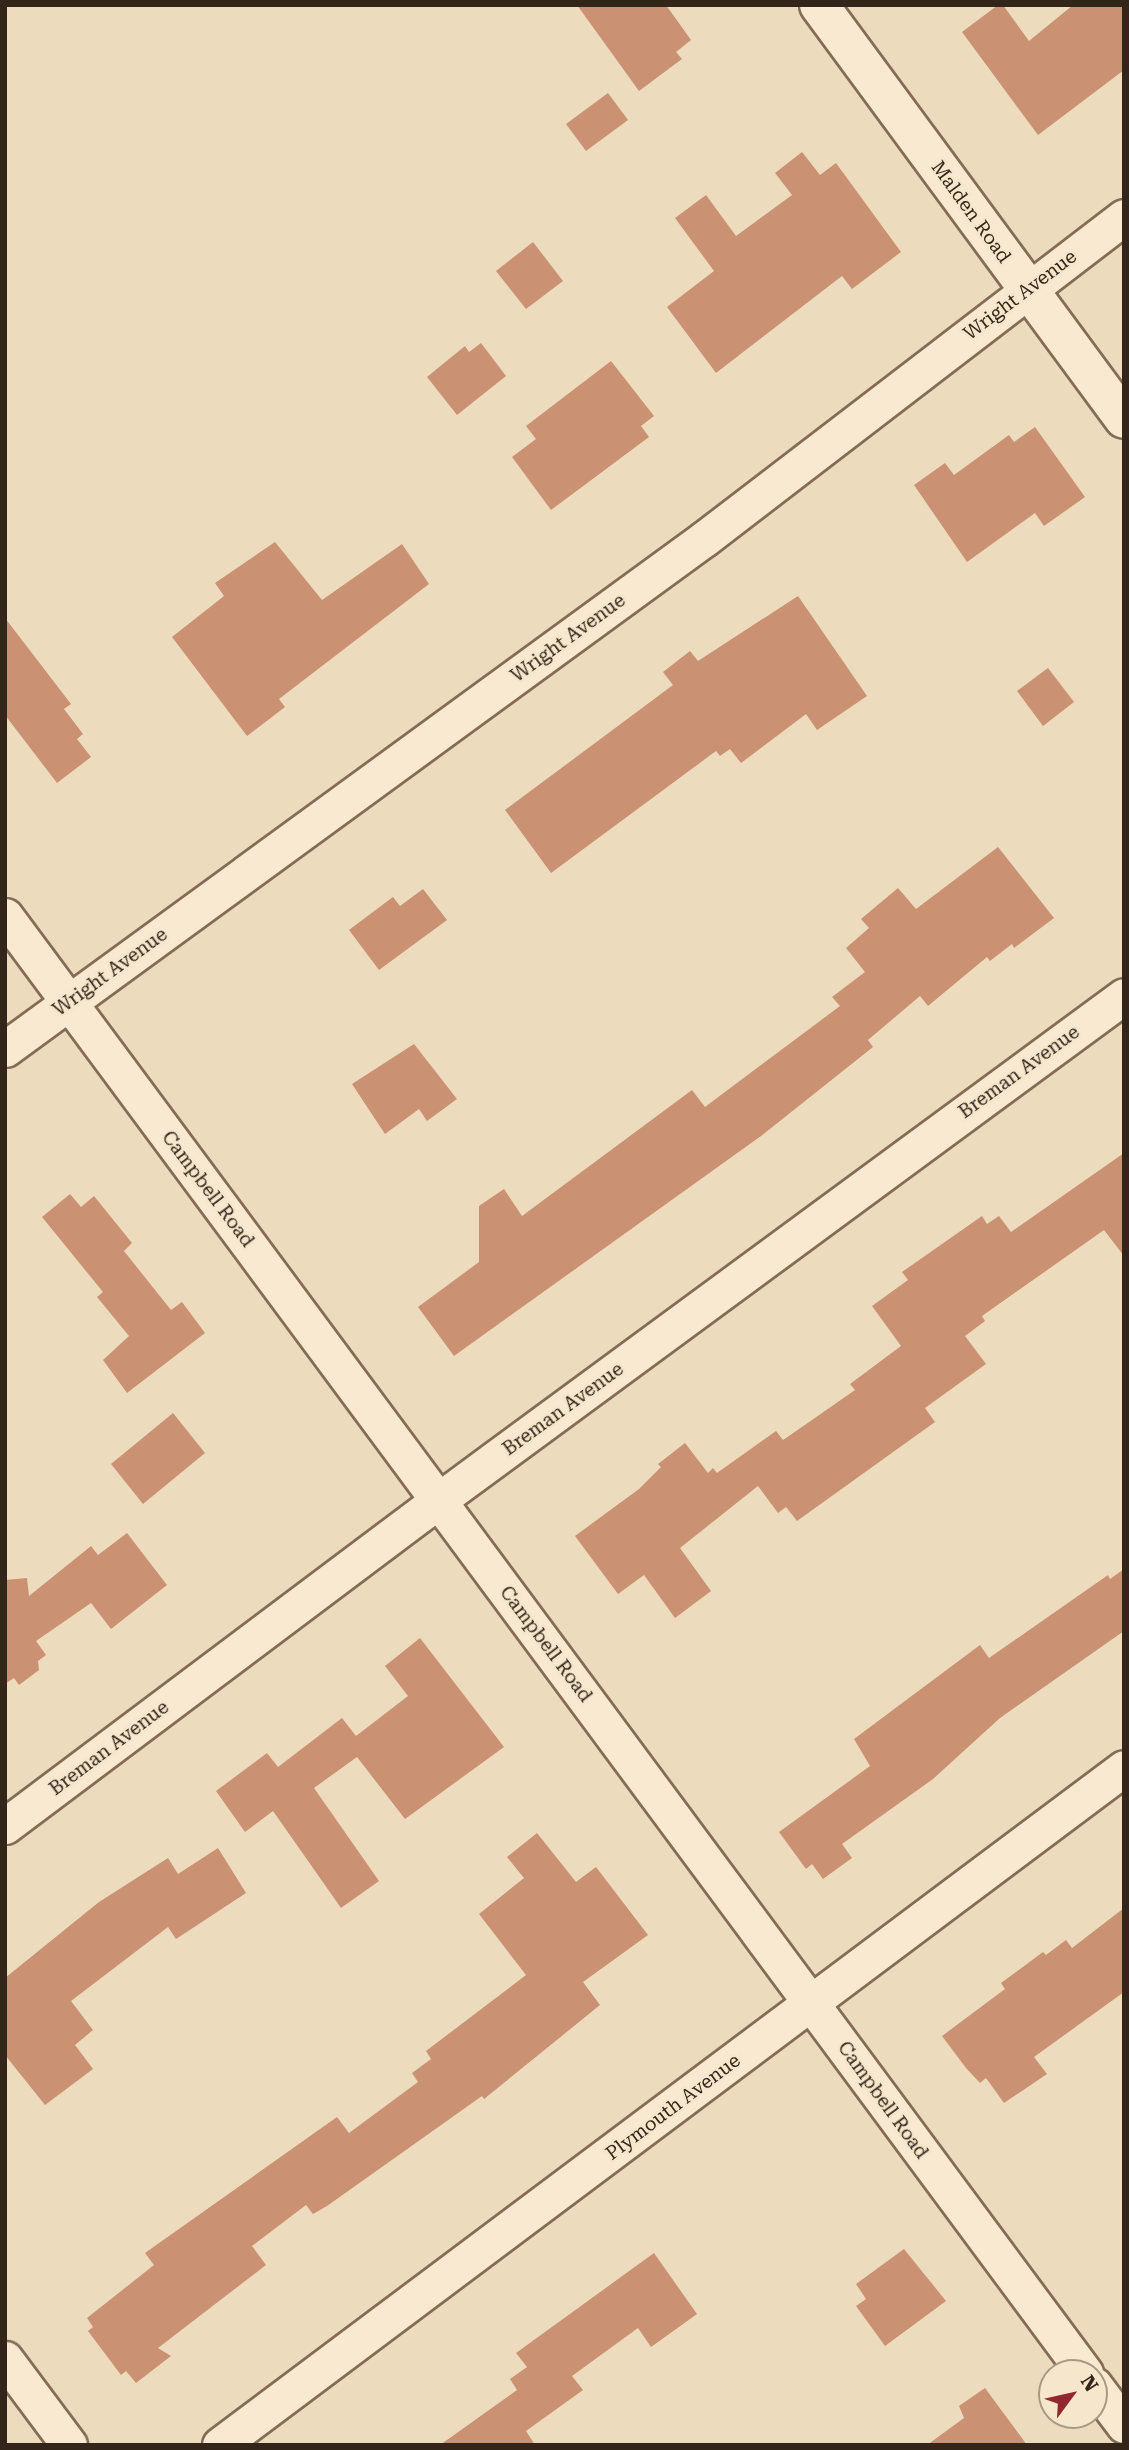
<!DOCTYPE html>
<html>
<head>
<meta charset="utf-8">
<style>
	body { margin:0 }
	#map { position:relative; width:1129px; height:2450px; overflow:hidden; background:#eddbbd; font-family:"Roboto Serif",serif }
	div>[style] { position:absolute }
	.building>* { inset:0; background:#cb9173 }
	.roads { filter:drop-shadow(2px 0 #846c56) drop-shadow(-2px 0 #846c56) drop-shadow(0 2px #846c56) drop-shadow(0 -2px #846c56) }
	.street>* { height:35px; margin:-17.5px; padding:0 17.5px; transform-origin:17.5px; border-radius:17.5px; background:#f8e9d0 }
	.secondary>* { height:38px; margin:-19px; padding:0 19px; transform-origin:19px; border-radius:19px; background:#f8e9d0 }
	span { translate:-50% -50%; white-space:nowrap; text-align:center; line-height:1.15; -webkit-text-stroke:5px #f5e6cc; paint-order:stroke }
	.street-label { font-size:19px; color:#34251b }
	.frame { position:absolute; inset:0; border:7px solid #34251b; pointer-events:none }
	.north { position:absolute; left:1038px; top:2359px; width:70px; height:70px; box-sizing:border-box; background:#f5e6cc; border:2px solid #a89985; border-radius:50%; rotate:57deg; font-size:19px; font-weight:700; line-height:28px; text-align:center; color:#34251b }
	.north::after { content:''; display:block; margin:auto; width:24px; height:32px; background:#932730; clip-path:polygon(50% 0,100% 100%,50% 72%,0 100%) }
</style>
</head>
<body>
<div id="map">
	<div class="building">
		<div style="clip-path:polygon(577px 5px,666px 5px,691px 40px,676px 52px,682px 59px,639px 91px)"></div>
		<div style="clip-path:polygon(998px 5px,1003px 5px,1029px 41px,1073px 5px,1124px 5px,1124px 70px,1038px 135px,962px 32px)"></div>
		<div style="clip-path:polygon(608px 93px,628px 120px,586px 151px,566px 124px)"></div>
		<div style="clip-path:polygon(802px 152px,820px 175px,836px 163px,901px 252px,852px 289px,842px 276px,716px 373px,667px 307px,714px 271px,675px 218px,706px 195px,736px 236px,792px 195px,775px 173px)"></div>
		<div style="clip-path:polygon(533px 242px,563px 281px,526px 309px,496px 271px)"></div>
		<div style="clip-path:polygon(481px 343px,506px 376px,457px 415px,427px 377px,465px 346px,469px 352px)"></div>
		<div style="clip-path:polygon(611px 361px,654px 416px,641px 426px,649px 437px,551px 510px,512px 457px,536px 439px,526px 426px)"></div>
		<div style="clip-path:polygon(1035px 427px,1085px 497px,1044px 526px,1035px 513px,967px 562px,914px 485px,945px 463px,954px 475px,1009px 435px,1014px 442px)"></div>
		<div style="clip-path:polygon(275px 542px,322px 600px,402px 544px,429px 584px,279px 699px,285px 707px,247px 736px,172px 637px,224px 596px,215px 583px)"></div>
		<div style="clip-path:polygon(798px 596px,867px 696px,817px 730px,806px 714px,741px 763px,730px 749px,720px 756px,716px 751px,551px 873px,505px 810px,673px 685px,663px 672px,690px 651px,698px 661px)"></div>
		<div style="clip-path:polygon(5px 618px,71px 704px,64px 709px,83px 734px,77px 739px,91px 757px,57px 783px,5px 715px)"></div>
		<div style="clip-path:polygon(1048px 668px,1074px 702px,1043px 726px,1017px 691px)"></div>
		<div style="clip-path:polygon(998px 847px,1054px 918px,1014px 948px,1012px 944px,990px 961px,987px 957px,928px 1006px,920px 996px,868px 1040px,873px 1047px,761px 1136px,454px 1356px,418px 1307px,479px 1262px,479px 1206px,504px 1189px,522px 1216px,692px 1090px,705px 1107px,840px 1006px,832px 997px,865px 972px,846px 948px,869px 928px,861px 919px,898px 888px,916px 909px)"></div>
		<div style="clip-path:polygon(423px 889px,447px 920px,379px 970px,349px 930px,393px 897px,400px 906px)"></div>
		<div style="clip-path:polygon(414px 1044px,457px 1099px,427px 1121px,419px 1109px,385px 1134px,352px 1084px)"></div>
		<div style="clip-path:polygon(1124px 1153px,1124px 1256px,1104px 1230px,982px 1316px,985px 1321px,965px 1336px,986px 1364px,925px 1408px,935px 1422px,797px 1521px,786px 1507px,778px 1513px,758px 1486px,680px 1548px,711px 1591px,675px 1618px,644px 1575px,618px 1594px,575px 1536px,639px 1489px,661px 1467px,658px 1464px,685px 1443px,708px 1473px,713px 1468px,717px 1473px,776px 1431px,783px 1440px,812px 1420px,855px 1390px,850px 1384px,901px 1346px,872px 1306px,908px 1280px,902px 1272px,982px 1216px,987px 1224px,999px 1216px,1011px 1232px)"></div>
		<div style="clip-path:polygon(70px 1194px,81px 1207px,94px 1196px,132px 1243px,124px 1251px,171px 1310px,182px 1302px,205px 1333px,127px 1393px,103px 1360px,129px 1336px,97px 1297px,103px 1292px,42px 1217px)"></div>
		<div style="clip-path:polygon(173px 1413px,205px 1453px,143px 1504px,111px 1464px)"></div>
		<div style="clip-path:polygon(127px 1533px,167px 1585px,111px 1629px,91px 1603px,36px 1641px,46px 1655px,38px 1661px,39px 1670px,19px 1685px,14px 1678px,5px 1684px,5px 1580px,27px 1578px,29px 1596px,91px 1546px,98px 1555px)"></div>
		<div style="clip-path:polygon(1124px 1569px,1124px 1631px,1000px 1718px,933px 1779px,842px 1844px,852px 1858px,823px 1879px,812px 1864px,806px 1869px,779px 1832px,870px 1766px,854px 1739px,980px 1645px,989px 1658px,1108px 1575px,1110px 1579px)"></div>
		<div style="clip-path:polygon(420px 1638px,504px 1747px,405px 1819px,357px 1757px,314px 1788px,379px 1881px,341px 1908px,273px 1811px,245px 1832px,216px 1791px,267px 1753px,278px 1767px,342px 1718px,356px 1736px,408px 1696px,385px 1666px)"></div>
		<div style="clip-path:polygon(537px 1833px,576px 1882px,596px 1867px,648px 1935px,583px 1982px,600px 2005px,484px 2099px,482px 2096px,327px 2206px,313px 2214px,306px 2205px,252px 2246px,266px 2265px,158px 2348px,171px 2356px,136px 2383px,126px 2371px,121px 2375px,88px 2331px,93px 2327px,87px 2318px,154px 2265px,145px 2253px,337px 2117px,349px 2133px,418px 2082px,412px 2073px,431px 2059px,426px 2051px,526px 1975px,479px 1914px,524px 1878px,507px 1857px)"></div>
		<div style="clip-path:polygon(218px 1848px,246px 1893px,176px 1939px,168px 1927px,71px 2001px,93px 2030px,75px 2045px,93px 2069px,45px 2105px,5px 2055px,5px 1978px,99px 1902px,168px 1858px,178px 1874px)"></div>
		<div style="clip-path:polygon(1124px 1908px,1124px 1992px,1034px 2057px,1047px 2074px,1004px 2103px,986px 2078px,980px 2083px,966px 2068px,942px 2036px,1005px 1989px,1001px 1983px,1043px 1952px,1046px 1955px,1066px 1940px,1072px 1948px)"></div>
		<div style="clip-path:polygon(904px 2249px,946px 2301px,885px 2346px,856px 2306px,866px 2299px,856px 2284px)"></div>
		<div style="clip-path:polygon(654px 2253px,697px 2314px,651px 2347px,638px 2328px,572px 2376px,583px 2390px,526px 2431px,535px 2445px,440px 2445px,517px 2390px,510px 2379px,527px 2367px,516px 2353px)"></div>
		<div style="clip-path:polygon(985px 2388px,1027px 2445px,927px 2445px,964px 2418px,959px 2406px)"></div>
	</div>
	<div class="roads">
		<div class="street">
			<div style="left:5px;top:916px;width:1814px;rotate:53.45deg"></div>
			<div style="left:5px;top:1049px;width:865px;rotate:-36.12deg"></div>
			<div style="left:704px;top:539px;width:529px;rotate:-37.48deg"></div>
			<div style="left:5px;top:1826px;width:543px;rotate:-36.91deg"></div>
			<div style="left:439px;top:1500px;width:850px;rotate:-36.34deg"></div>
			<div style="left:5px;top:2359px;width:107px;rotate:53.3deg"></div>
			<div style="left:1094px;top:2385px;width:50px;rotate:53.1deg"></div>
			<div style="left:220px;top:2445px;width:1129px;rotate:-36.83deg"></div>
		</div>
		<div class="secondary">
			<div style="left:819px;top:5px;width:514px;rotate:53.62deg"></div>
		</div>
	</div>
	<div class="street-label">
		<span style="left:971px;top:212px;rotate:54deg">Malden Road</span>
		<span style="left:1020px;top:295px;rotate:-37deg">Wright Avenue</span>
		<span style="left:568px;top:638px;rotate:-36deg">Wright Avenue</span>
		<span style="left:110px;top:972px;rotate:-36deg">Wright Avenue</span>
		<span style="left:1019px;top:1072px;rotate:-36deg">Breman Avenue</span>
		<span style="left:208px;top:1189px;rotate:53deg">Campbell Road</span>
		<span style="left:563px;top:1409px;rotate:-36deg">Breman Avenue</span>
		<span style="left:546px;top:1644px;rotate:53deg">Campbell Road</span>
		<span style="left:109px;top:1748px;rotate:-37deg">Breman Avenue</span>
		<span style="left:883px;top:2100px;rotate:54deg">Campbell Road</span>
		<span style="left:673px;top:2107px;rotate:-37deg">Plymouth Avenue</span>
	</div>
	<div class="frame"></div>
	<div class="north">N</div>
</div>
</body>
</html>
